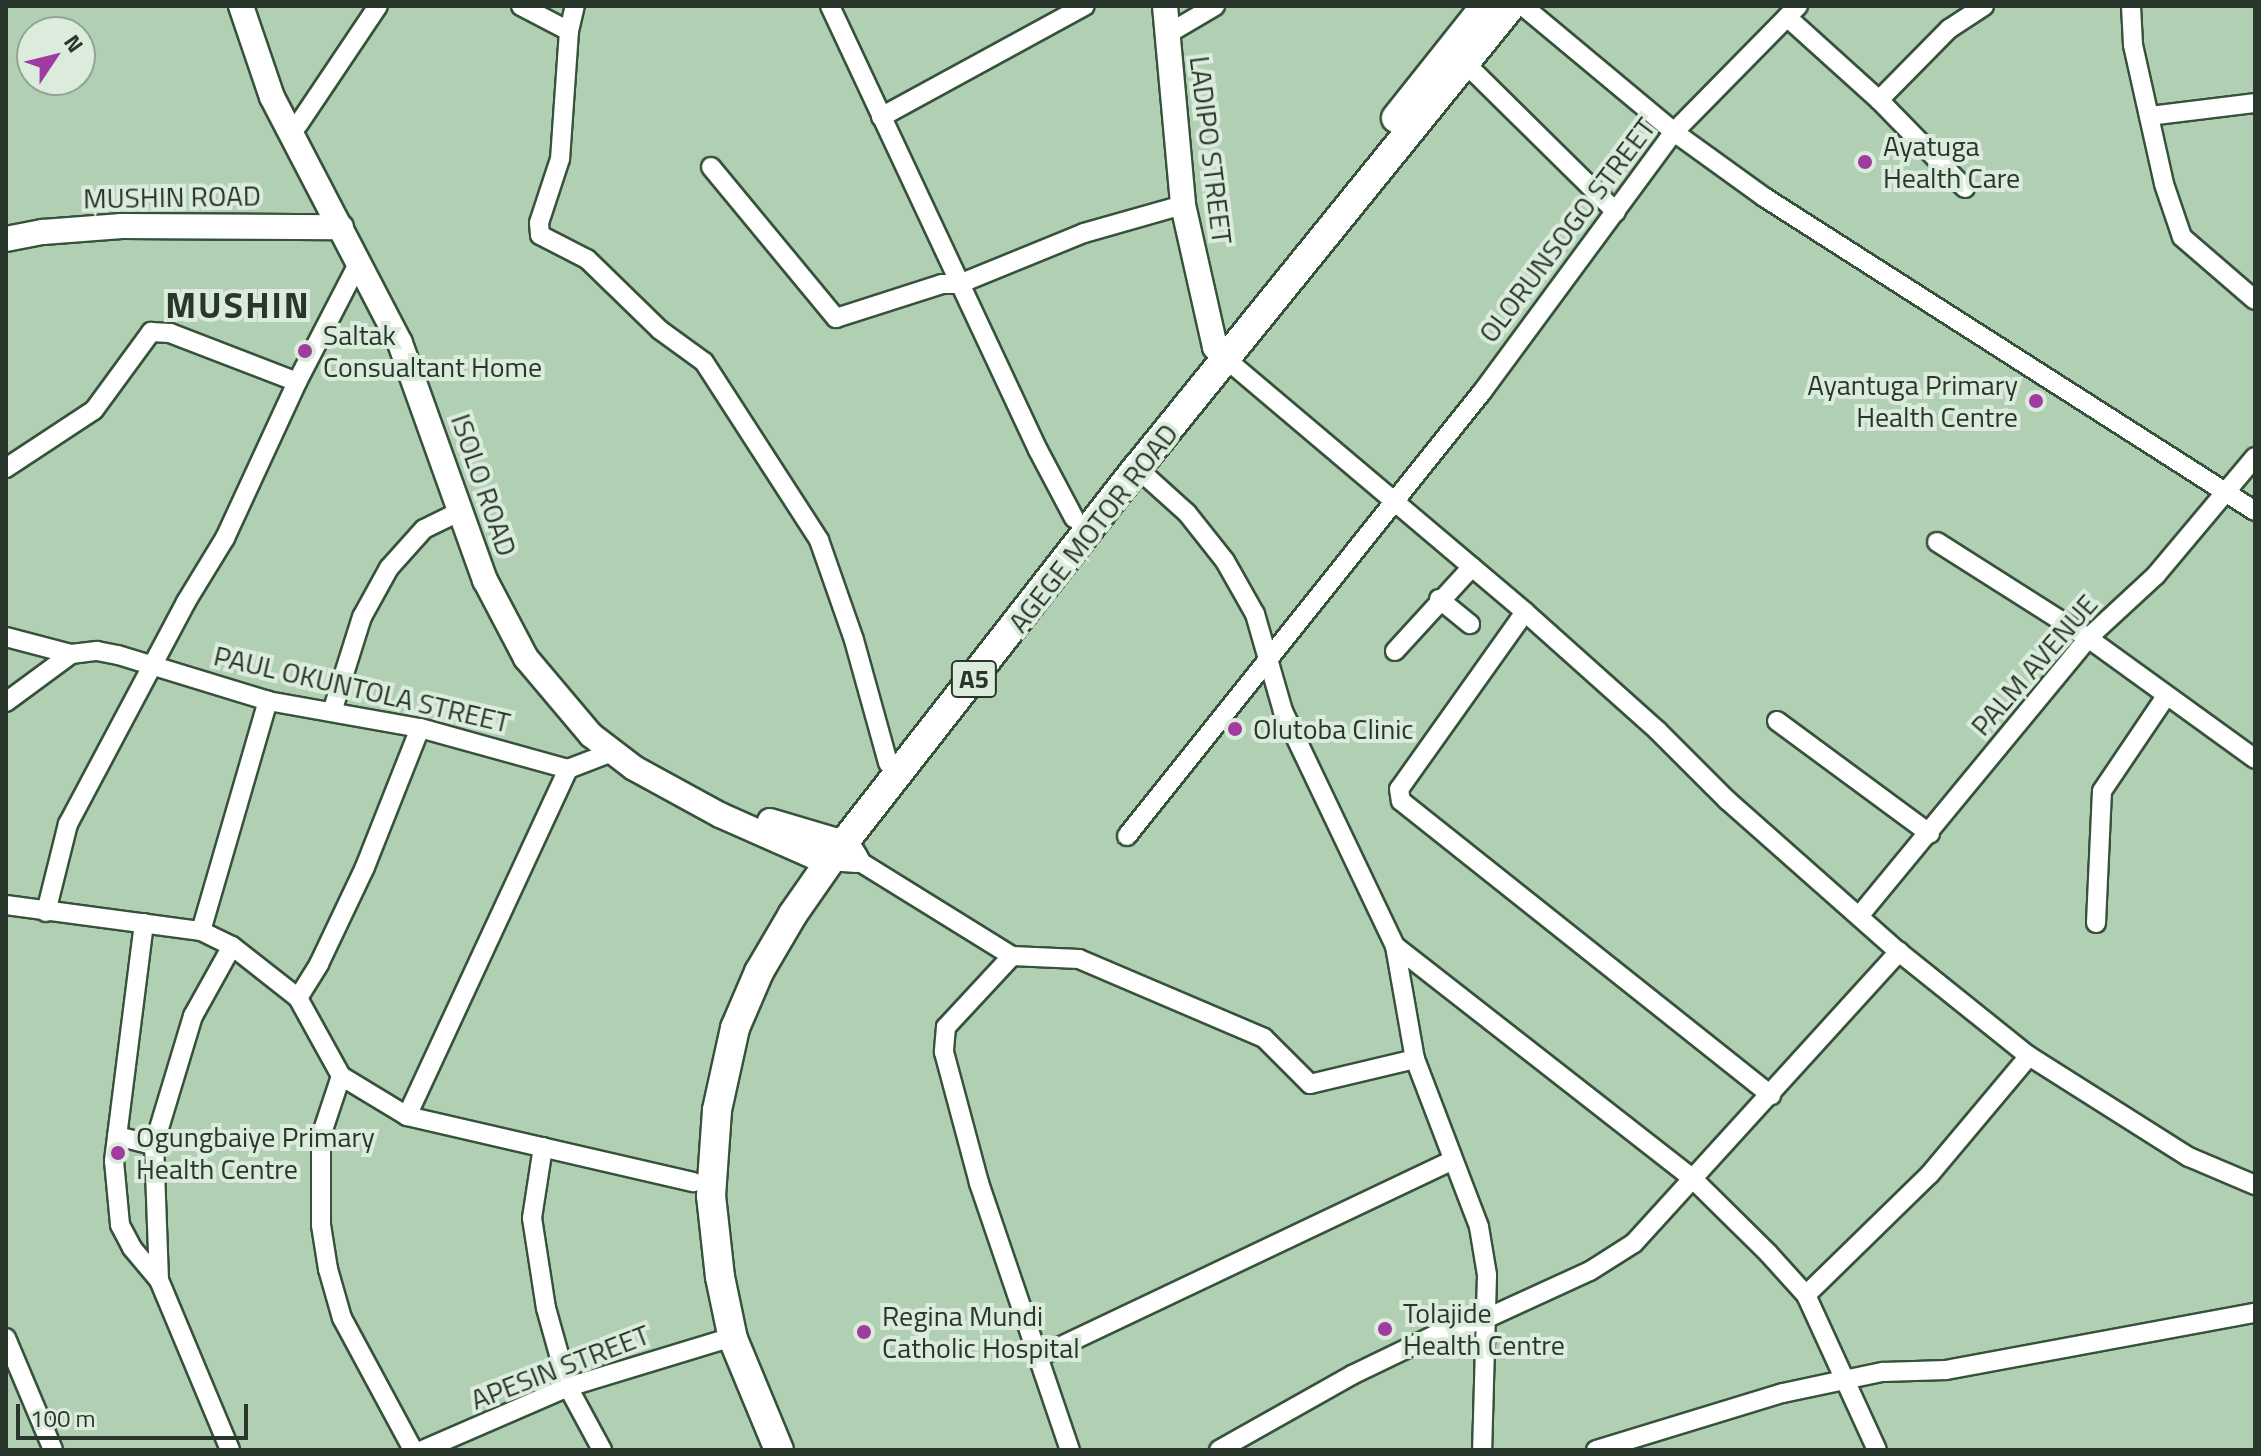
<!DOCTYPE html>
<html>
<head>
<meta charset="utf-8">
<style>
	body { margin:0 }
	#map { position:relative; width:2261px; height:1456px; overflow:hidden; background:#b0cfb3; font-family:"Titillium Web",sans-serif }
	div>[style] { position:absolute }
	.roads { filter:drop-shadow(2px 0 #37523b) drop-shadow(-2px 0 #37523b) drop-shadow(0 2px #37523b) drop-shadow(0 -2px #37523b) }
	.minor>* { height:18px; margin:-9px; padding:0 9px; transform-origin:9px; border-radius:9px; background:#fff }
	.major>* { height:24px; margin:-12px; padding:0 12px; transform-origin:12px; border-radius:12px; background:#fff }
	.highway>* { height:28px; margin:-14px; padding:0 14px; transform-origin:14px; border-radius:14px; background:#fff }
	.dots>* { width:22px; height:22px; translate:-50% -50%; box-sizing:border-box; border:4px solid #dbebdc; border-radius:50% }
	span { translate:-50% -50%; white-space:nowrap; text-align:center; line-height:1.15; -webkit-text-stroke:8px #dbebdc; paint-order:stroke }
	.shield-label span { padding:2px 6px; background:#dbebdc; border:2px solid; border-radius:6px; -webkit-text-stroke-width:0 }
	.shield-label { font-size:26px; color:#29362b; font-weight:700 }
	.poi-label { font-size:28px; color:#29362b }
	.left { translate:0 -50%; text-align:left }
	.right { translate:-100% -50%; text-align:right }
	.street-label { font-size:28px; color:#29362b }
	.district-label { font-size:36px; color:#29362b; font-weight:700; letter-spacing:2px }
	.frame { position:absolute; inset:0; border:8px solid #29362b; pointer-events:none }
	.north { position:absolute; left:16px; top:16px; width:80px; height:80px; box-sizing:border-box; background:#dbebdc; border:2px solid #94a395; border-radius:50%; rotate:55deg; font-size:22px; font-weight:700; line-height:32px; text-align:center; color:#29362b }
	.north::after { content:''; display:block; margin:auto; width:28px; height:36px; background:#a03ba0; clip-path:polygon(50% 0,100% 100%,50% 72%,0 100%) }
	.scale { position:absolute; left:16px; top:1404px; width:232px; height:36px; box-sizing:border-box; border:4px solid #29362b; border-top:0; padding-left:10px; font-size:24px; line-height:28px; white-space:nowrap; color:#29362b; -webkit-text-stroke:6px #dbebdc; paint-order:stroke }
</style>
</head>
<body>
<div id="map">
	<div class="roads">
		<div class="minor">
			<div style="left:521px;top:6px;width:54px;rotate:27.5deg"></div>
			<div style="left:569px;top:31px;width:128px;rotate:94deg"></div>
			<div style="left:560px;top:159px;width:67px;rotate:108.2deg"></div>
			<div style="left:539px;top:223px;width:12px;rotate:85deg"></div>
			<div style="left:540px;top:235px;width:53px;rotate:27.1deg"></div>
			<div style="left:587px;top:259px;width:102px;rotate:44.2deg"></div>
			<div style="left:660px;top:330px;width:54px;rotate:36deg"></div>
			<div style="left:704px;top:362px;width:212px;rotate:57.1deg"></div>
			<div style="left:819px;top:540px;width:106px;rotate:70.7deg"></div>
			<div style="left:854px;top:640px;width:128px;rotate:74.5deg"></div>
			<div style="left:830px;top:6px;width:490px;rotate:64.9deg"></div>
			<div style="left:1038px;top:450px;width:77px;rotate:62.1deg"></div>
			<div style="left:1523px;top:6px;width:197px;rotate:39.8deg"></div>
			<div style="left:1674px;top:132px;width:111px;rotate:35.8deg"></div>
			<div style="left:1764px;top:197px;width:583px;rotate:32.6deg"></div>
			<div style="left:2131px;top:6px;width:39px;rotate:87deg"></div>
			<div style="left:2133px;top:45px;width:142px;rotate:77.4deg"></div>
			<div style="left:2164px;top:184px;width:56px;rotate:71.2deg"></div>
			<div style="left:2182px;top:237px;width:96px;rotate:40.8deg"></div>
			<div style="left:1787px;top:17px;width:124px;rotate:42.1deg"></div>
			<div style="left:1879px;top:100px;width:123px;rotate:45.7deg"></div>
			<div style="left:569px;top:31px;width:26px;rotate:-77deg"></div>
			<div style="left:1166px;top:35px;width:57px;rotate:-30.6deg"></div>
			<div style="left:1465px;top:63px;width:212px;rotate:44.6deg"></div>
			<div style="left:1879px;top:100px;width:100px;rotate:-45.4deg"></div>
			<div style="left:1949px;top:29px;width:42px;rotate:-33.3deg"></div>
			<div style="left:2149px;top:116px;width:107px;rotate:-7deg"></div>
			<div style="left:881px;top:117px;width:232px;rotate:-28.6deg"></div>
			<div style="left:298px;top:125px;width:143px;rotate:-56.1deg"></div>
			<div style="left:711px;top:167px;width:196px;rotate:50.4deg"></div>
			<div style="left:836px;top:318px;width:111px;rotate:-17.8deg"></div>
			<div style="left:942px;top:284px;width:17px"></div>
			<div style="left:959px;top:284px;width:135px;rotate:-22.2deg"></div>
			<div style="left:1084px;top:233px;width:103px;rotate:-15.8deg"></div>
			<div style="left:1226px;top:359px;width:392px;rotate:40.2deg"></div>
			<div style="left:1525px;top:612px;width:178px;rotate:41.8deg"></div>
			<div style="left:1658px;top:731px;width:98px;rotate:45deg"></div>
			<div style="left:1727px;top:800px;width:230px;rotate:41.5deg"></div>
			<div style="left:1899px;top:952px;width:166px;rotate:38.7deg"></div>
			<div style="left:2029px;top:1056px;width:189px;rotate:32.3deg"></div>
			<div style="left:2189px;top:1157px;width:72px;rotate:23deg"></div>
			<div style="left:6px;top:468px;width:105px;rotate:-33.4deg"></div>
			<div style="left:94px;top:410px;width:97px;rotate:-53.8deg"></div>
			<div style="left:151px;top:332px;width:19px;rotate:3deg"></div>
			<div style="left:170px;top:333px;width:136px;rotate:21.1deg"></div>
			<div style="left:1137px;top:468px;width:67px;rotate:42deg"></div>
			<div style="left:1187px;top:513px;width:61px;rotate:51.6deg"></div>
			<div style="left:1225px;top:561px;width:61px;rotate:60.5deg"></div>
			<div style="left:1255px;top:614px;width:101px;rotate:73.9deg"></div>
			<div style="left:1283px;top:711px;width:260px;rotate:64.5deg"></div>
			<div style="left:1395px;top:946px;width:115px;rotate:80deg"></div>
			<div style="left:1415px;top:1059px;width:180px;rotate:69.1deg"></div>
			<div style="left:1479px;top:1227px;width:49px;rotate:80.5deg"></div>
			<div style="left:1487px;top:1275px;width:175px;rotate:91.6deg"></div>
			<div style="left:1937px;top:542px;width:179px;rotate:32.4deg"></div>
			<div style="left:2088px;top:638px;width:206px;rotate:35.9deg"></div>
			<div style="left:1439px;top:599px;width:40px;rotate:39deg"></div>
			<div style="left:1525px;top:612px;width:217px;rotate:125.4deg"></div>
			<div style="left:1399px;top:789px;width:12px;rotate:81deg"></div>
			<div style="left:1401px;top:801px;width:473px;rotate:38.5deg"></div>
			<div style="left:6px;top:637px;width:67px;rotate:14.7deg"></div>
			<div style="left:71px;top:654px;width:26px;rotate:-7deg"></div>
			<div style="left:97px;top:651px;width:21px;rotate:11deg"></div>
			<div style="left:118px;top:655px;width:157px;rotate:17deg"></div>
			<div style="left:268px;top:701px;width:154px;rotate:10.1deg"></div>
			<div style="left:420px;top:728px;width:154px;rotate:15.5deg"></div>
			<div style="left:568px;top:769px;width:45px;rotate:-20.9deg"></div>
			<div style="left:1395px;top:651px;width:114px;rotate:-47.5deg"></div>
			<div style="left:6px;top:702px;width:81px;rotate:-36.4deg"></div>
			<div style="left:332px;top:712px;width:100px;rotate:-72.5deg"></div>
			<div style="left:362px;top:617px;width:56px;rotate:-61.1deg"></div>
			<div style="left:389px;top:568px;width:52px;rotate:-48.1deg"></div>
			<div style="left:424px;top:529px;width:39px;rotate:-26deg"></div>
			<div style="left:1777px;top:721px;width:190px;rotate:36.4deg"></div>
			<div style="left:1127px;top:836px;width:568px;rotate:-51.36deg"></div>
			<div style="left:1482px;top:392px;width:323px;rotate:-53.6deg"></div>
			<div style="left:1674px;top:132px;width:177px;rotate:-45.5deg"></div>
			<div style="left:857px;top:860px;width:182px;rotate:31.8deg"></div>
			<div style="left:1012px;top:956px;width:67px;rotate:2.6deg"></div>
			<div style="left:1079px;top:959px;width:201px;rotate:23.1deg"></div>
			<div style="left:1264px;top:1038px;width:65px;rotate:45deg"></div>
			<div style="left:1310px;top:1084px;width:108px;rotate:-13.4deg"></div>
			<div style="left:6px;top:905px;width:197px;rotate:7.6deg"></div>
			<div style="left:201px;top:931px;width:34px;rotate:26deg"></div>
			<div style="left:232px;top:946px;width:84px;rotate:38.2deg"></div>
			<div style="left:298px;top:998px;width:89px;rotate:61.1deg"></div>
			<div style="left:341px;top:1076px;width:77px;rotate:31.2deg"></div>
			<div style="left:407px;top:1116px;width:294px;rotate:13deg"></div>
			<div style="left:46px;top:912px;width:91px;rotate:-76deg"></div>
			<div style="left:68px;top:824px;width:251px;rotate:-62deg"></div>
			<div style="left:186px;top:602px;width:75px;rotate:-58.6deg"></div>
			<div style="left:225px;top:538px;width:172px;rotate:-65.2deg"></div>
			<div style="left:297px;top:382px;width:137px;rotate:-62.7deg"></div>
			<div style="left:1860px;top:915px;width:359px;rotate:-50.5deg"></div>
			<div style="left:2088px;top:638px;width:93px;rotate:-42.8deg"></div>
			<div style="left:2156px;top:575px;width:154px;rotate:-50deg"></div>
			<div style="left:144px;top:923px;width:240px;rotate:97.2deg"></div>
			<div style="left:114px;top:1161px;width:64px;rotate:84.6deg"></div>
			<div style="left:120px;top:1225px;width:26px;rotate:62deg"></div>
			<div style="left:132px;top:1248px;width:42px;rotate:49.8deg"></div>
			<div style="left:159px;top:1280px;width:184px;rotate:67.3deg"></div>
			<div style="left:2096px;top:923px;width:132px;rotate:-87.4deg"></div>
			<div style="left:2102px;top:791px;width:115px;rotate:-56deg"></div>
			<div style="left:201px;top:931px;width:240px;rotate:-73.8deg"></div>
			<div style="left:1395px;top:946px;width:377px;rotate:38deg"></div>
			<div style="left:1692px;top:1178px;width:107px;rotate:44.6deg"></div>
			<div style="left:1768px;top:1253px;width:57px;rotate:47.9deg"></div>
			<div style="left:1806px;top:1295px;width:170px;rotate:65.4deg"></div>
			<div style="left:1012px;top:956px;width:97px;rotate:132.9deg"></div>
			<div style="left:946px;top:1027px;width:25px;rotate:95deg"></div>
			<div style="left:944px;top:1052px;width:136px;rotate:75deg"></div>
			<div style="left:979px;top:1183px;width:282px;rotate:71.2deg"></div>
			<div style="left:298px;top:998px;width:40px;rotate:-58deg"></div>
			<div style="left:319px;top:964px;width:107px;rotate:-64.6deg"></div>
			<div style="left:365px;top:867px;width:149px;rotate:-68.4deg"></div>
			<div style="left:341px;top:1076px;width:63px;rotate:108.4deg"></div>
			<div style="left:321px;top:1136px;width:89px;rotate:90deg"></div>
			<div style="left:321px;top:1225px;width:45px;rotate:81deg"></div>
			<div style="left:328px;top:1269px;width:51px;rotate:74.1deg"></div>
			<div style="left:342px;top:1318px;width:150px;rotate:61.7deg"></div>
			<div style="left:407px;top:1116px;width:383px;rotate:-65.1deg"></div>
			<div style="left:117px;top:1136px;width:38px;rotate:14deg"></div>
			<div style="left:543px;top:1147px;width:72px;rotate:98.8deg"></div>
			<div style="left:532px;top:1218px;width:91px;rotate:81.2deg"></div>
			<div style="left:546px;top:1308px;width:82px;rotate:74.4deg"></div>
			<div style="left:568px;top:1387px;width:72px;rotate:61.6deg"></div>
			<div style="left:159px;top:1280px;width:135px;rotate:-92.1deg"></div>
			<div style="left:154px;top:1145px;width:135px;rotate:-73.2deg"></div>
			<div style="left:193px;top:1016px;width:80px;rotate:-60.9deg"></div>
			<div style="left:1806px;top:1295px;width:173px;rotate:-44.3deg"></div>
			<div style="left:1930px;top:1174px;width:154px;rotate:-50deg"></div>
			<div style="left:6px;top:1338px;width:121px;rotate:67.2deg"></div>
			<div style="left:1038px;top:1357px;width:459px;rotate:-25.4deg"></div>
			<div style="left:423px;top:1450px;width:158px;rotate:-23.5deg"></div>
			<div style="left:568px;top:1387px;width:158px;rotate:-16.9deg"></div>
			<div style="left:1219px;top:1450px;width:153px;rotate:-29.4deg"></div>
			<div style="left:1352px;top:1375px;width:97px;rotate:-25.8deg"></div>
			<div style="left:1439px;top:1333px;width:48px;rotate:-16.9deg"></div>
			<div style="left:1485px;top:1319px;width:115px;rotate:-24.6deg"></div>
			<div style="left:1590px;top:1271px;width:52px;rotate:-32.5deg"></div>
			<div style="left:1634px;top:1243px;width:394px;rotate:-47.7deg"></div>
			<div style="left:1596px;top:1450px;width:195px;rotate:-17deg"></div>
			<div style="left:1783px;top:1393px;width:62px;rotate:-12deg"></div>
			<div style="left:1844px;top:1380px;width:40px;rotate:-12deg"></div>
			<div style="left:1883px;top:1372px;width:63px;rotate:-1.8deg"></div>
			<div style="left:1946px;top:1370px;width:314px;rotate:-10.5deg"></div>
		</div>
		<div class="major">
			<div style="left:241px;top:6px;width:96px;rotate:71.2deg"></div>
			<div style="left:272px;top:97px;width:277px;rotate:62.5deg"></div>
			<div style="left:400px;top:343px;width:252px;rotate:70.3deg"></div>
			<div style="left:485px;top:580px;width:88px;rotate:62.3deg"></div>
			<div style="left:526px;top:658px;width:101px;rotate:49.8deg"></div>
			<div style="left:591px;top:735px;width:54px;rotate:37.5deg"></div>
			<div style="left:634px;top:768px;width:98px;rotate:28.7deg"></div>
			<div style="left:720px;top:815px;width:104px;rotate:23.9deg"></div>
			<div style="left:815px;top:857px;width:42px;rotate:4.1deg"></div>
			<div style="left:1165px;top:6px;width:200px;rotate:84.8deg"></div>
			<div style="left:1183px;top:205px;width:146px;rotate:77.3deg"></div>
			<div style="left:1215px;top:347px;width:16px;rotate:47deg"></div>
			<div style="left:6px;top:239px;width:38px;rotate:-11deg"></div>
			<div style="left:43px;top:232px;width:79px;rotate:-4.3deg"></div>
			<div style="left:122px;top:226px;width:219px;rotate:0.3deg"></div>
			<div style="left:770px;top:821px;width:80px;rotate:16.6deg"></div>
			<div style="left:847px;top:844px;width:15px;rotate:58deg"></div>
		</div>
		<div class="highway">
			<div style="left:1396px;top:118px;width:143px;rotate:-51.5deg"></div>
			<div style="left:779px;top:1450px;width:120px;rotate:-112.5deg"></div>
			<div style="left:733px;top:1339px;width:63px;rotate:-101.8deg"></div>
			<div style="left:720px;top:1277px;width:81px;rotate:-96.3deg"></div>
			<div style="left:711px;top:1196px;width:86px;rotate:-86deg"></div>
			<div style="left:717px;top:1110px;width:84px;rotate:-77.6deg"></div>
			<div style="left:735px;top:1028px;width:61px;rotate:-66.8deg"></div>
			<div style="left:759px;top:972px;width:67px;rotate:-59.6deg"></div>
			<div style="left:793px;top:914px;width:68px;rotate:-55.1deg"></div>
			<div style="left:832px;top:858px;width:495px;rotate:-52deg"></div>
			<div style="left:1137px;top:468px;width:594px;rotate:-51.01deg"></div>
		</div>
	</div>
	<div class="dots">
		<div style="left:1865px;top:162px;background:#a03ba0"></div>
		<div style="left:305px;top:351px;background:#a03ba0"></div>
		<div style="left:2036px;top:401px;background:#a03ba0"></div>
		<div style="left:1235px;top:729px;background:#a03ba0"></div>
		<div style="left:118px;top:1153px;background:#a03ba0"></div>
		<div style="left:1385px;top:1329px;background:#a03ba0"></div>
		<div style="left:864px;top:1332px;background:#a03ba0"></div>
	</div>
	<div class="shield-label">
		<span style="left:974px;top:679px">A5</span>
	</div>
	<div class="poi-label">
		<span class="left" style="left:1883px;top:162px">Ayatuga<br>Health Care</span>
		<span class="left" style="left:323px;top:351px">Saltak<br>Consualtant Home</span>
		<span class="right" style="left:2018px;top:401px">Ayantuga Primary<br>Health Centre</span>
		<span class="left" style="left:1253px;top:729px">Olutoba Clinic</span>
		<span class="left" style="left:136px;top:1153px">Ogungbaiye Primary<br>Health Centre</span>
		<span class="left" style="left:1403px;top:1329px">Tolajide<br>Health Centre</span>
		<span class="left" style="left:882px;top:1332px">Regina Mundi<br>Catholic Hospital</span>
	</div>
	<div class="street-label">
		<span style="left:1211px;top:150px;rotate:83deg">LADIPO STREET</span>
		<span style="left:172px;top:197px;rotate:-1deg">MUSHIN ROAD</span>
		<span style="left:1567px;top:230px;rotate:-53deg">OLORUNSOGO STREET</span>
		<span style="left:484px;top:485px;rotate:71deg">ISOLO ROAD</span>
		<span style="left:1093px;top:528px;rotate:-52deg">AGEGE MOTOR ROAD</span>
		<span style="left:2034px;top:665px;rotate:-49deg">PALM AVENUE</span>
		<span style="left:362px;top:689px;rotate:13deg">PAUL OKUNTOLA STREET</span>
		<span style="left:560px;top:1367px;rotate:-21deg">APESIN STREET</span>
	</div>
	<div class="district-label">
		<span style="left:238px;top:305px">MUSHIN</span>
	</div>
	<div class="frame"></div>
	<div class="north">N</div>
	<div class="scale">100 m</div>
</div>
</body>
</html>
